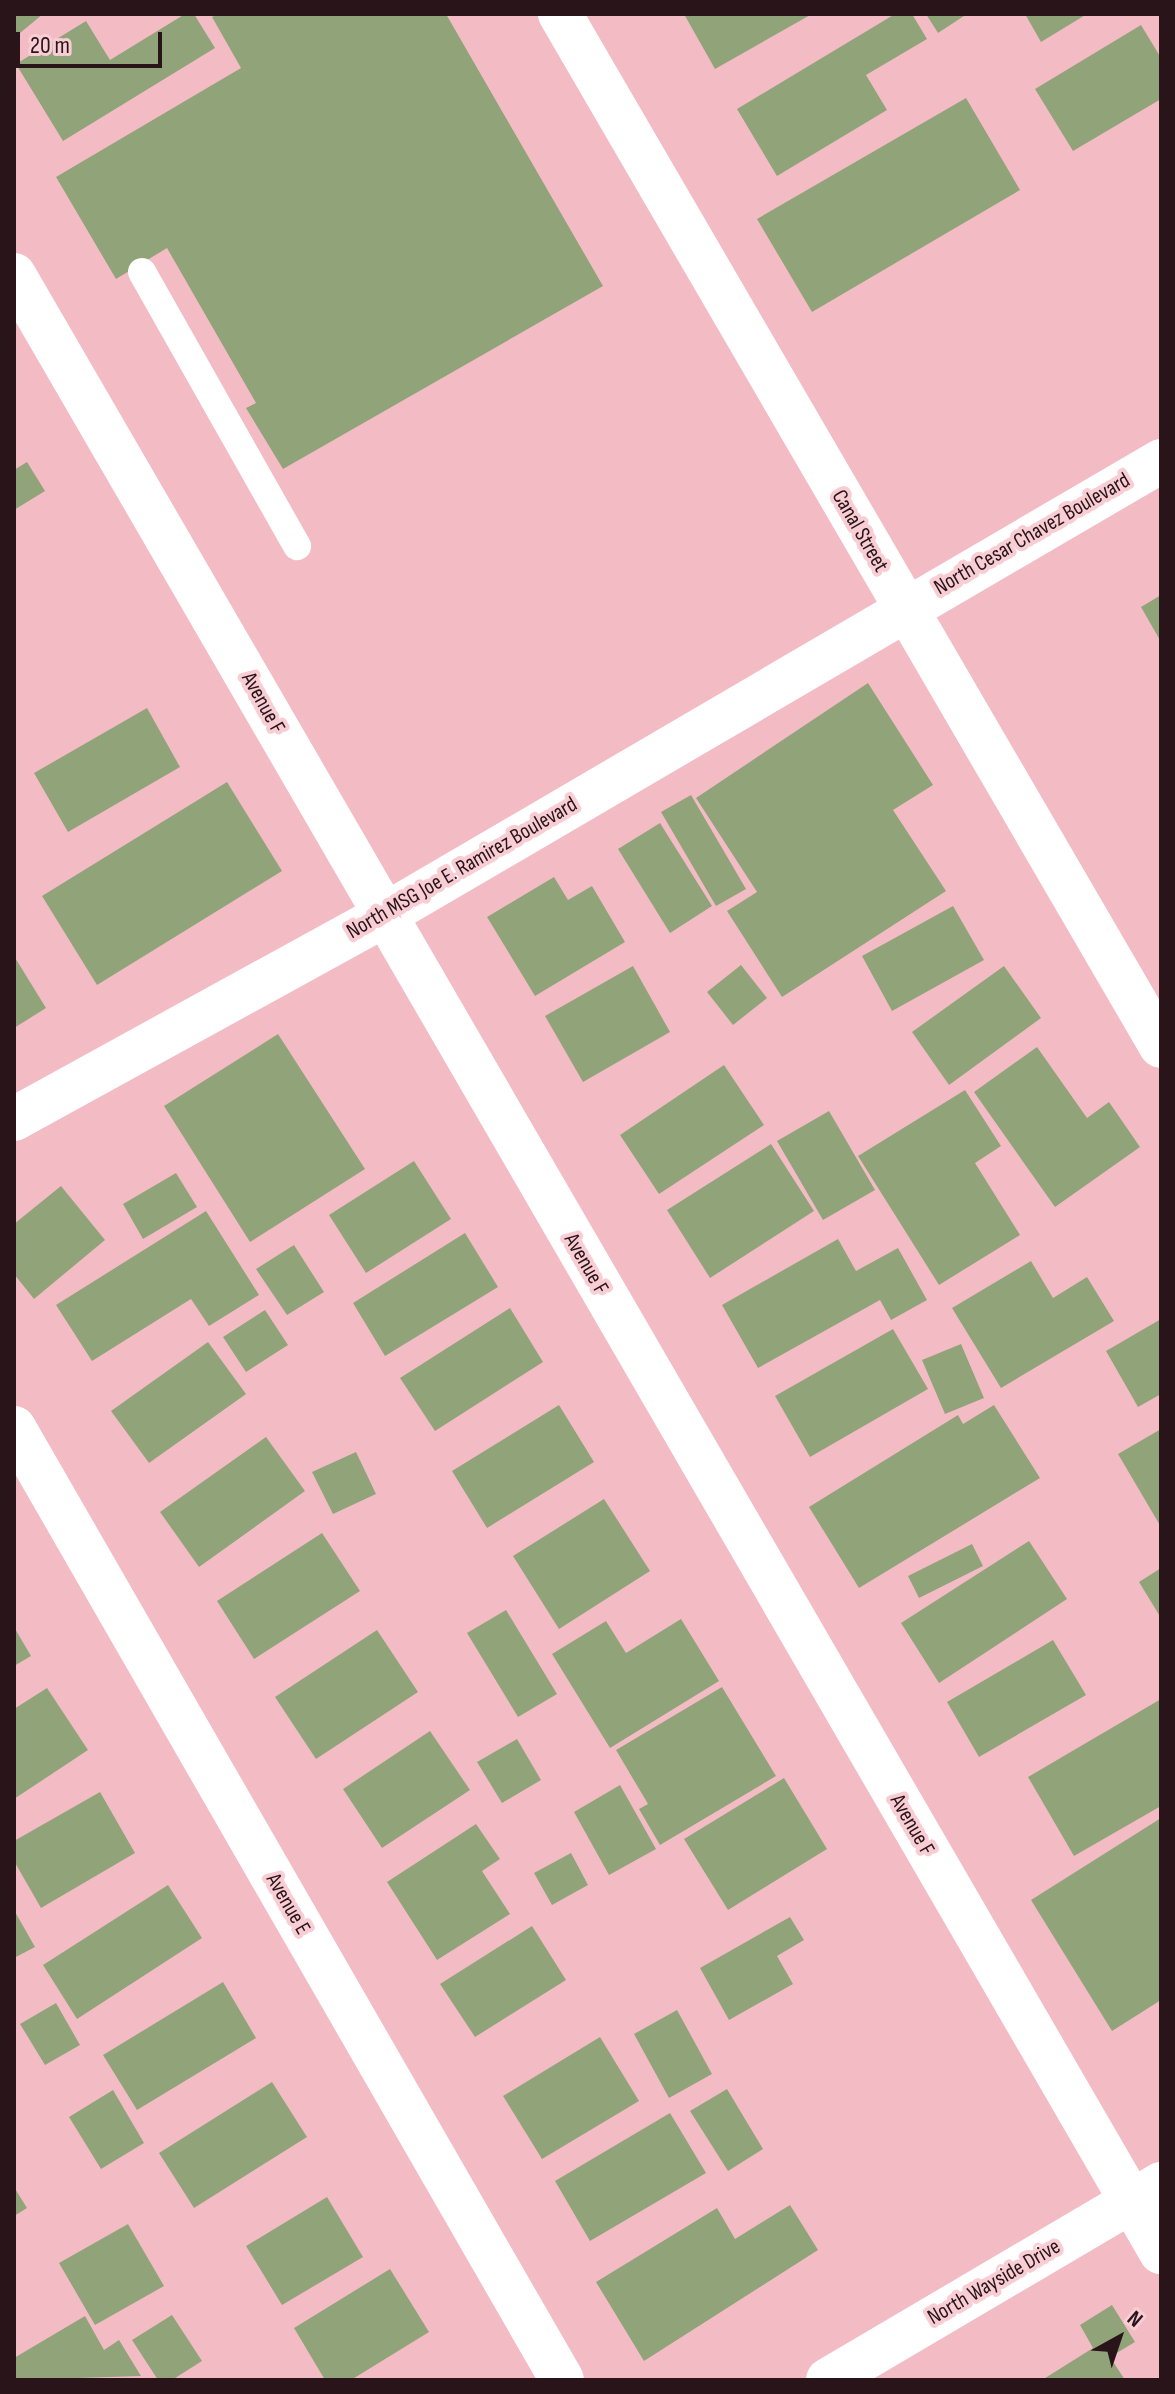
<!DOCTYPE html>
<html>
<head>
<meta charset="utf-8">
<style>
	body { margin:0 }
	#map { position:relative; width:1175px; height:2394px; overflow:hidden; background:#f3bcc5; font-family:"Sofia Sans Condensed",sans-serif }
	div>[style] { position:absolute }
	.building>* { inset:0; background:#91a479 }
	.service>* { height:28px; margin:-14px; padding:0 14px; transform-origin:14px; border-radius:14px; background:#fff }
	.minor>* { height:44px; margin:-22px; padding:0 22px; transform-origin:22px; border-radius:22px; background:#fff }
	.tertiary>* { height:44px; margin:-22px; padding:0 22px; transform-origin:22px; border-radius:22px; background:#fff }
	.primary>* { height:44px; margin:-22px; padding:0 22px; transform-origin:22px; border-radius:22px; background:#fff }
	span { translate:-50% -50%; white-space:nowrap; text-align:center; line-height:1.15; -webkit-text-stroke:8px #f9cdd4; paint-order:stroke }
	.street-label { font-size:22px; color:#291519 }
	.frame { position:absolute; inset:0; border:16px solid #291519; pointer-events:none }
	.north { position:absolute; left:1079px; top:2298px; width:80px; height:80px; -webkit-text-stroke:6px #f9cdd4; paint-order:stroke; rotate:40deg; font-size:22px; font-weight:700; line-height:32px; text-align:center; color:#291519 }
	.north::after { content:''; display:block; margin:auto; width:28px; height:36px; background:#291519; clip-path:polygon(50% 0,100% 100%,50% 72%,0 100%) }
	.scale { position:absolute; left:16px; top:32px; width:146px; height:36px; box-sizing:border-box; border:4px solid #291519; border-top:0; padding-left:10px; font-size:24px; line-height:28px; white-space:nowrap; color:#291519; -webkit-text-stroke:6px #f9cdd4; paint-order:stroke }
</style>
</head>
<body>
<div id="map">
	<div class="building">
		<div style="clip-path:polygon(14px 14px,43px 14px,14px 38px)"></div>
		<div style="clip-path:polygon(185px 14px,194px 14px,215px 48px,63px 141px,16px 64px,86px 21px,110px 60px)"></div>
		<div style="clip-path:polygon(218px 14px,446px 14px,603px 286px,283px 469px,246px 408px,256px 403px,167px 248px,116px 279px,56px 177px,241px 68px,212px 17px)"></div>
		<div style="clip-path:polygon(684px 14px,812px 14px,715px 69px)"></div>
		<div style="clip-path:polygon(895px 14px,912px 14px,927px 39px,866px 75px,887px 110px,777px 176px,737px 109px)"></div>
		<div style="clip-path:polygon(926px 14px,967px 14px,938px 33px)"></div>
		<div style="clip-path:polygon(1025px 14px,1087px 14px,1041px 42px)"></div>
		<div style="clip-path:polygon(1141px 25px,1161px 58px,1161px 99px,1073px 151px,1035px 89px)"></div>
		<div style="clip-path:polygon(966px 98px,1020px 190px,812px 312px,757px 219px)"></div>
		<div style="clip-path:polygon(27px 462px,45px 491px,14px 510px,14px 470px)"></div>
		<div style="clip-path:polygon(1161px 595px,1161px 642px,1141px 607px)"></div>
		<div style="clip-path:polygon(868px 683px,933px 785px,893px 810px,946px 891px,782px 997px,727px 911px,757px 892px,696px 798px)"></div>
		<div style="clip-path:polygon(147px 708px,180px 767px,68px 832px,34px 773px)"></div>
		<div style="clip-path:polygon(227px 782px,282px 871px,97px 985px,42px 896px)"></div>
		<div style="clip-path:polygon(691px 795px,746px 889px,716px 906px,661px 812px)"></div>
		<div style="clip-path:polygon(660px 823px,712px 906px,670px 933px,618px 849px)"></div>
		<div style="clip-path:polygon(554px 877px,568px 900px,592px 886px,625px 942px,535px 996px,487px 917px)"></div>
		<div style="clip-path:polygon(953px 906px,984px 960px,892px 1011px,862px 956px)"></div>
		<div style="clip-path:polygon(14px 956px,46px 1008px,14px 1028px)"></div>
		<div style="clip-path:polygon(741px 965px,767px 998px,733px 1025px,707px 992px)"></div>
		<div style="clip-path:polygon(633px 966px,670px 1032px,583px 1082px,545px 1016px)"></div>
		<div style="clip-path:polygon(1004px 966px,1041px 1018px,949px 1085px,912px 1032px)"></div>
		<div style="clip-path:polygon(278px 1034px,365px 1169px,250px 1242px,164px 1106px)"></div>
		<div style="clip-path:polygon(1037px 1047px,1087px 1118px,1109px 1102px,1140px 1147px,1055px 1207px,974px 1092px)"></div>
		<div style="clip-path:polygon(724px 1065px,764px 1125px,659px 1194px,620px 1135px)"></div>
		<div style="clip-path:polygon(965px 1090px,1001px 1146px,975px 1163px,1020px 1235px,939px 1285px,858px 1156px)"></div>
		<div style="clip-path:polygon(829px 1111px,875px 1190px,823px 1220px,777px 1141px)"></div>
		<div style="clip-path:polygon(771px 1144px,814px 1211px,710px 1278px,667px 1210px)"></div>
		<div style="clip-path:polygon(414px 1161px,451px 1219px,366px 1273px,329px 1215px)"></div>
		<div style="clip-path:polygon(176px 1173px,197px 1207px,143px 1239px,123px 1204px)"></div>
		<div style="clip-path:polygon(61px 1186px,105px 1240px,34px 1299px,14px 1274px,14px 1224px)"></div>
		<div style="clip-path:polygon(206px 1211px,259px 1295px,209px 1326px,191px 1299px,92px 1361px,56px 1305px)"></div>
		<div style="clip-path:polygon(465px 1233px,498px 1287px,385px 1356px,353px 1303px)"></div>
		<div style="clip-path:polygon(838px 1239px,856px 1271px,898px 1248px,927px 1300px,891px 1320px,880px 1300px,758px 1368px,722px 1305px)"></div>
		<div style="clip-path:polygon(294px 1245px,324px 1292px,287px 1315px,256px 1269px)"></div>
		<div style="clip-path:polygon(1031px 1261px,1053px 1298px,1087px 1277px,1114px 1321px,1001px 1388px,952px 1308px)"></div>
		<div style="clip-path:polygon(510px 1308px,543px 1362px,435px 1431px,400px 1378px)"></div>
		<div style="clip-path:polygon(265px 1310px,288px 1345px,246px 1372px,223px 1337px)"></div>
		<div style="clip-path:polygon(1161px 1319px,1161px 1394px,1138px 1407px,1106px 1351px)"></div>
		<div style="clip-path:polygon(893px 1329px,928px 1389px,810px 1457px,775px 1396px)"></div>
		<div style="clip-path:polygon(208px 1342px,246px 1394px,149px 1463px,111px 1411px)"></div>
		<div style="clip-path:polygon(961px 1344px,984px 1398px,945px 1414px,922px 1360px)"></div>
		<div style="clip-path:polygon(559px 1405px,594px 1462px,487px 1528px,452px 1471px)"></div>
		<div style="clip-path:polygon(994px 1405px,1040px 1478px,859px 1588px,809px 1507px,958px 1415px,963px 1424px)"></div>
		<div style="clip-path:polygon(1161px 1429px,1161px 1527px,1118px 1454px)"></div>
		<div style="clip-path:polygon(266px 1437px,305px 1491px,199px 1567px,160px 1512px)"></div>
		<div style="clip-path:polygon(356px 1452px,376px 1494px,333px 1514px,312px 1472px)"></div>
		<div style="clip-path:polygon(604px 1499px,650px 1571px,559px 1629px,513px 1556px)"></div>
		<div style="clip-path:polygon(322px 1533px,360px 1591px,254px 1659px,217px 1601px)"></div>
		<div style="clip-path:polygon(1029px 1541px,1067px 1599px,939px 1683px,901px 1623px)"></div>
		<div style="clip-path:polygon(972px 1544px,983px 1566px,919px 1598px,908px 1576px)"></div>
		<div style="clip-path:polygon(1161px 1568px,1161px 1618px,1139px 1582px)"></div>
		<div style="clip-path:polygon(506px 1610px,557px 1694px,518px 1717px,467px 1633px)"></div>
		<div style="clip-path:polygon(681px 1619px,719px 1681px,610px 1748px,552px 1654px,606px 1621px,626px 1653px)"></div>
		<div style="clip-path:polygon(14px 1627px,31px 1656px,14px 1666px)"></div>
		<div style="clip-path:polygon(377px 1630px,418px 1692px,316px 1759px,275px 1697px)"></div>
		<div style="clip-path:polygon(1053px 1640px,1086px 1695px,979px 1757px,947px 1702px)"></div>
		<div style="clip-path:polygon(722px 1687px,776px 1776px,660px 1845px,639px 1809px,648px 1804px,616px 1750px)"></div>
		<div style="clip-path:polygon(47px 1688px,88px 1750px,14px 1799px,14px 1709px)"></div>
		<div style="clip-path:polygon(1161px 1699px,1161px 1806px,1074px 1856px,1028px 1777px)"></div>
		<div style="clip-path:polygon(430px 1731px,470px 1790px,382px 1848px,343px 1789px)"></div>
		<div style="clip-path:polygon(517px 1739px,541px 1780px,502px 1803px,477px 1762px)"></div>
		<div style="clip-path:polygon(784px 1778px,827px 1849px,728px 1910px,684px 1839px)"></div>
		<div style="clip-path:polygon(620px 1785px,656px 1849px,609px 1875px,574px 1812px)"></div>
		<div style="clip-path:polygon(100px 1792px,135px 1853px,41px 1908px,14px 1861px,14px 1841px)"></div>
		<div style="clip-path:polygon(1161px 1818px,1161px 2000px,1112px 2031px,1031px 1900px)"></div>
		<div style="clip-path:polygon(476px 1824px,500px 1859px,482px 1871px,510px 1914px,437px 1960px,387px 1882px)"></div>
		<div style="clip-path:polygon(571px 1853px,588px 1885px,552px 1905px,534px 1873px)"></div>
		<div style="clip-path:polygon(168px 1885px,202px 1938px,77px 2019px,43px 1965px)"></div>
		<div style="clip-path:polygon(14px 1910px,35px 1947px,14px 1958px)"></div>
		<div style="clip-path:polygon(790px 1917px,804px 1940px,777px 1956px,793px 1984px,729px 2020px,700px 1968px)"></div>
		<div style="clip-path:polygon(532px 1926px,566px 1980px,475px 2037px,440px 1984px)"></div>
		<div style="clip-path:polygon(223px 1982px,256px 2038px,137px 2110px,103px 2055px)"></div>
		<div style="clip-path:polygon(56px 2003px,80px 2045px,45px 2065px,20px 2024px)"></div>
		<div style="clip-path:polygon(677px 2010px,712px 2074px,669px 2098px,634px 2034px)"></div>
		<div style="clip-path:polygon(600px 2037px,639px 2101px,542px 2159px,503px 2096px)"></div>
		<div style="clip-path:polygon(272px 2082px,307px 2137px,194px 2208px,159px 2153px)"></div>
		<div style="clip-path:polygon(727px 2089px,763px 2149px,728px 2171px,690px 2111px)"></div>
		<div style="clip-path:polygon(113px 2090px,144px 2143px,101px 2169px,69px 2117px)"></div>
		<div style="clip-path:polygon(670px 2113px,706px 2173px,590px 2241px,555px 2181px)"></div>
		<div style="clip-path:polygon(14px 2187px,27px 2208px,14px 2216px)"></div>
		<div style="clip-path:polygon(327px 2197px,363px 2257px,282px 2305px,246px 2246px)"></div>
		<div style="clip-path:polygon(790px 2205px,818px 2250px,644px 2361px,596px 2282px,717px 2208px,735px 2239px)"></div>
		<div style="clip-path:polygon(128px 2224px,164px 2286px,95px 2325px,59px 2263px)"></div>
		<div style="clip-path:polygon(390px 2269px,429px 2332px,351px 2380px,325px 2380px,294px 2328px)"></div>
		<div style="clip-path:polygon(1112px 2305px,1135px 2342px,1110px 2357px,1125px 2380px,1042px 2380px,1093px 2348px,1080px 2325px)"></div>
		<div style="clip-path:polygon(172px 2315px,202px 2361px,172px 2380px,158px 2380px,132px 2340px)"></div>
		<div style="clip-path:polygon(85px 2316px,104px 2350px,119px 2340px,141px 2376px,14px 2380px,14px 2358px)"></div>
	</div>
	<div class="service">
		<div style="left:142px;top:272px;width:315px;rotate:60.5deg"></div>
	</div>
	<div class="minor">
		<div style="left:14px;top:275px;width:2286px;rotate:59.88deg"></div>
		<div style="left:14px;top:1428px;width:1098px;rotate:60.07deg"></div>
	</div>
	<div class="tertiary">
		<div style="left:560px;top:14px;width:1194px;rotate:59.79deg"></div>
		<div style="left:14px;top:1119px;width:421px;rotate:-28.8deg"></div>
		<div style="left:383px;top:916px;width:901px;rotate:-30.32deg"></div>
	</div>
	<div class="primary">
		<div style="left:828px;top:2380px;width:386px;rotate:-30.5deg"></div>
	</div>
	<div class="street-label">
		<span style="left:860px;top:531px;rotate:60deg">Canal Street</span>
		<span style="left:1032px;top:534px;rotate:-30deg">North Cesar Chavez Boulevard</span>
		<span style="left:263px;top:703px;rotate:61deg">Avenue F</span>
		<span style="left:462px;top:868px;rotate:-30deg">North MSG Joe E. Ramirez Boulevard</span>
		<span style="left:586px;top:1264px;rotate:60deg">Avenue F</span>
		<span style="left:912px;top:1825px;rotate:60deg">Avenue F</span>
		<span style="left:288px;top:1904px;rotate:60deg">Avenue E</span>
		<span style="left:994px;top:2282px;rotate:-30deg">North Wayside Drive</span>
	</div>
	<div class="frame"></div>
	<div class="north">N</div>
	<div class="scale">20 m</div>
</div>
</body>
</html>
